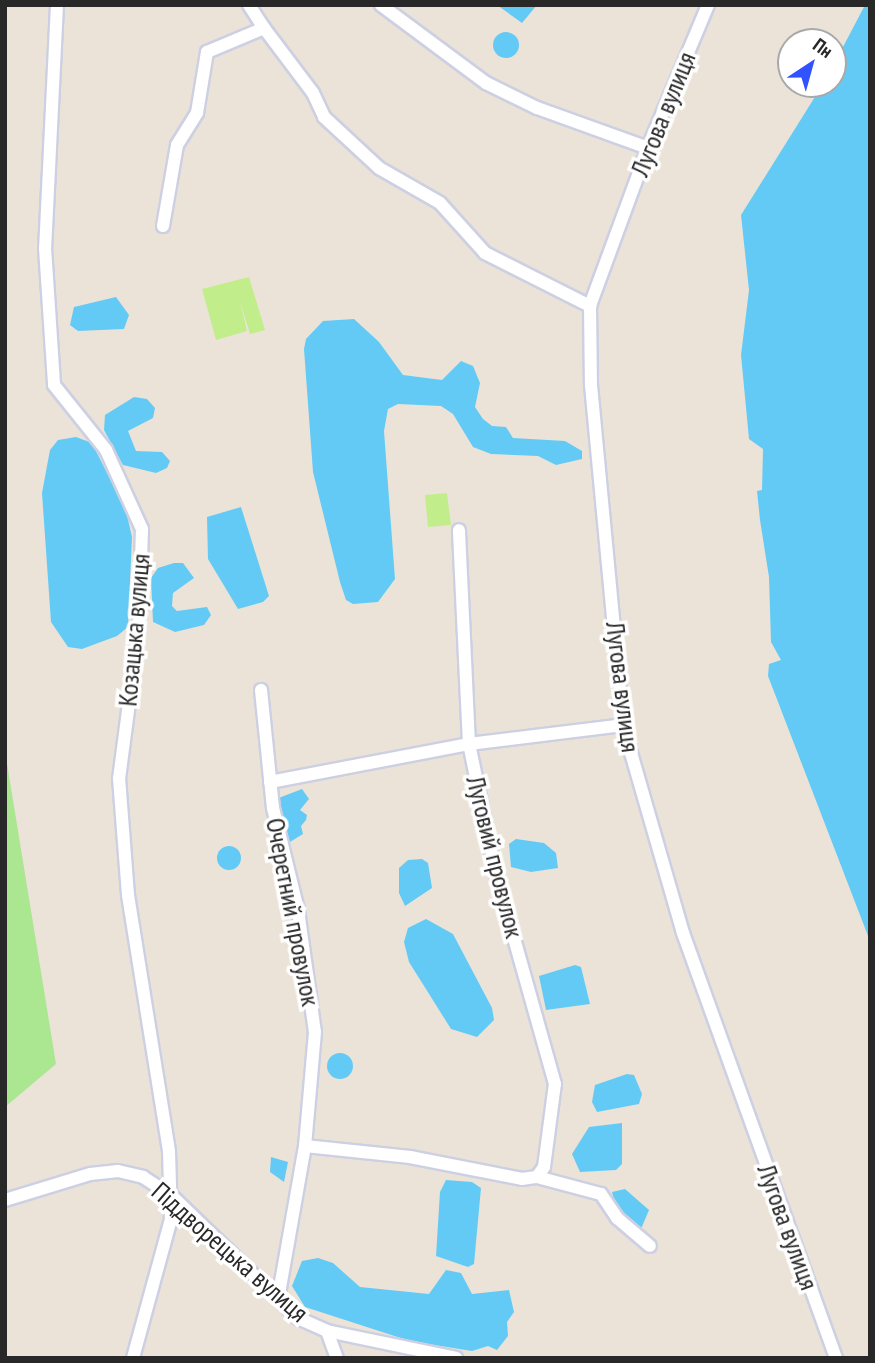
<!DOCTYPE html>
<html>
<head>
<meta charset="utf-8">
<style>
	body { margin:0 }
	#map { position:relative; width:875px; height:1363px; overflow:hidden; background:#ebe3d8; font-family:"PT Sans Narrow",sans-serif }
	div>[style] { position:absolute }
	.green>* { inset:0; background:#abe690 }
	.pitch>* { inset:0; background:#c1ee8b }
	.water>* { inset:0; background:#63caf5 }
	.round { border-radius:50% }
	.roads { filter:drop-shadow(2px 0 #cdd0e2) drop-shadow(-2px 0 #cdd0e2) drop-shadow(0 2px #cdd0e2) drop-shadow(0 -2px #cdd0e2) }
	.minor>* { height:12px; margin:-6px; padding:0 6px; transform-origin:6px; border-radius:6px; background:#fff }
	span { translate:-50% -50%; white-space:nowrap; text-align:center; line-height:1.15; -webkit-text-stroke:7px #fff; paint-order:stroke }
	.street-label { font-size:26px; color:#282828 }
	.frame { position:absolute; inset:0; border:7px solid #282828; pointer-events:none }
	.north { position:absolute; left:777px; top:28px; width:70px; height:70px; box-sizing:border-box; background:#fff; border:2px solid #a9a9a9; border-radius:50%; rotate:36deg; font-size:19px; font-weight:700; line-height:28px; text-align:center; color:#282828 }
	.north::after { content:''; display:block; margin:auto; width:24px; height:32px; background:#3152ff; clip-path:polygon(50% 0,100% 100%,50% 72%,0 100%) }
</style>
</head>
<body>
<div id="map">
	<div class="green">
		<div style="clip-path:polygon(5px 751px,56px 1064px,5px 1107px)"></div>
	</div>
	<div class="pitch">
		<div style="clip-path:polygon(249px 277px,265px 330px,250px 334px,240px 301px,247px 331px,216px 340px,202px 289px)"></div>
		<div style="clip-path:polygon(447px 493px,451px 525px,428px 527px,425px 495px)"></div>
	</div>
	<div class="water">
		<div style="clip-path:polygon(497px 5px,537px 5px,522px 23px)"></div>
		<div style="clip-path:polygon(865px 5px,870px 5px,870px 941px,768px 676px,769px 664px,781px 660px,771px 642px,769px 577px,760px 520px,757px 491px,762px 490px,763px 449px,749px 439px,741px 355px,749px 290px,741px 215px,823px 84px,833px 84px,833px 66px)"></div>
		<div class="round" style="left:493px;top:32px;width:26px;height:26px"></div>
		<div style="clip-path:polygon(116px 297px,129px 315px,124px 329px,78px 331px,70px 325px,74px 307px)"></div>
		<div style="clip-path:polygon(354px 319px,379px 342px,403px 375px,442px 380px,461px 361px,473px 366px,480px 383px,475px 407px,483px 419px,492px 426px,506px 427px,513px 438px,565px 441px,582px 451px,582px 459px,556px 465px,538px 456px,491px 454px,473px 447px,453px 414px,441px 406px,398px 404px,388px 409px,384px 431px,395px 579px,378px 602px,353px 604px,346px 600px,340px 582px,313px 472px,304px 349px,306px 339px,323px 321px)"></div>
		<div style="clip-path:polygon(134px 397px,147px 399px,155px 408px,153px 418px,128px 431px,136px 451px,162px 452px,170px 461px,167px 468px,156px 473px,123px 465px,104px 430px,105px 415px)"></div>
		<div style="clip-path:polygon(76px 437px,92px 443px,126px 511px,132px 537px,128px 627px,117px 636px,82px 649px,68px 647px,51px 622px,42px 493px,50px 450px,58px 440px)"></div>
		<div style="clip-path:polygon(241px 507px,269px 596px,263px 602px,238px 609px,208px 559px,207px 517px)"></div>
		<div style="clip-path:polygon(174px 563px,183px 563px,194px 578px,173px 593px,172px 606px,177px 611px,207px 607px,211px 615px,204px 625px,175px 632px,153px 622px,151px 578px,158px 568px)"></div>
		<div style="clip-path:polygon(302px 789px,309px 799px,300px 810px,307px 815px,306px 820px,301px 826px,303px 834px,290px 842px,276px 799px)"></div>
		<div style="clip-path:polygon(516px 839px,544px 843px,556px 853px,558px 868px,531px 872px,511px 867px,509px 844px)"></div>
		<div class="round" style="left:217px;top:846px;width:24px;height:24px"></div>
		<div style="clip-path:polygon(422px 859px,428px 863px,432px 888px,405px 906px,399px 893px,399px 868px,408px 860px)"></div>
		<div style="clip-path:polygon(426px 919px,453px 934px,492px 1008px,494px 1020px,477px 1037px,451px 1029px,409px 962px,404px 942px,408px 928px)"></div>
		<div style="clip-path:polygon(575px 965px,581px 967px,590px 1004px,546px 1010px,539px 976px)"></div>
		<div class="round" style="left:327px;top:1053px;width:26px;height:26px"></div>
		<div style="clip-path:polygon(627px 1074px,634px 1075px,642px 1094px,639px 1104px,597px 1112px,592px 1102px,595px 1085px)"></div>
		<div style="clip-path:polygon(622px 1123px,622px 1164px,616px 1170px,580px 1172px,572px 1154px,589px 1127px)"></div>
		<div style="clip-path:polygon(271px 1157px,288px 1162px,284px 1182px,270px 1172px)"></div>
		<div style="clip-path:polygon(446px 1180px,472px 1182px,481px 1188px,474px 1264px,468px 1267px,436px 1256px,440px 1192px)"></div>
		<div style="clip-path:polygon(625px 1189px,649px 1210px,641px 1229px,632px 1226px,615px 1203px,612px 1192px)"></div>
		<div style="clip-path:polygon(318px 1258px,333px 1263px,360px 1287px,429px 1294px,446px 1270px,461px 1273px,472px 1294px,509px 1290px,514px 1312px,507px 1322px,508px 1336px,497px 1350px,488px 1346px,472px 1351px,410px 1341px,305px 1307px,292px 1286px,302px 1261px)"></div>
	</div>
	<div class="roads">
		<div class="minor">
			<div style="left:57px;top:5px;width:243px;rotate:92.8deg"></div>
			<div style="left:45px;top:248px;width:137px;rotate:86.2deg"></div>
			<div style="left:54px;top:385px;width:83px;rotate:51.3deg"></div>
			<div style="left:106px;top:450px;width:87px;rotate:65.5deg"></div>
			<div style="left:142px;top:529px;width:98px;rotate:91.8deg"></div>
			<div style="left:139px;top:627px;width:152px;rotate:97.5deg"></div>
			<div style="left:119px;top:778px;width:117px;rotate:85.6deg"></div>
			<div style="left:128px;top:895px;width:260px;rotate:80.9deg"></div>
			<div style="left:169px;top:1152px;width:67px;rotate:88.3deg"></div>
			<div style="left:171px;top:1219px;width:144px;rotate:105.3deg"></div>
			<div style="left:249px;top:5px;width:27px;rotate:57deg"></div>
			<div style="left:381px;top:5px;width:131px;rotate:36.6deg"></div>
			<div style="left:486px;top:83px;width:57px;rotate:26.1deg"></div>
			<div style="left:537px;top:108px;width:118px;rotate:19.8deg"></div>
			<div style="left:708px;top:5px;width:155px;rotate:112.8deg"></div>
			<div style="left:648px;top:148px;width:168px;rotate:110.2deg"></div>
			<div style="left:590px;top:306px;width:79px;rotate:89.3deg"></div>
			<div style="left:591px;top:385px;width:342px;rotate:84.6deg"></div>
			<div style="left:623px;top:725px;width:216px;rotate:73.9deg"></div>
			<div style="left:683px;top:933px;width:452px;rotate:70.2deg"></div>
			<div style="left:163px;top:226px;width:82px;rotate:-80.2deg"></div>
			<div style="left:177px;top:145px;width:38px;rotate:-58deg"></div>
			<div style="left:197px;top:113px;width:62px;rotate:-80.7deg"></div>
			<div style="left:207px;top:52px;width:62px;rotate:-22.8deg"></div>
			<div style="left:264px;top:28px;width:81px;rotate:53deg"></div>
			<div style="left:313px;top:93px;width:26px;rotate:65deg"></div>
			<div style="left:324px;top:117px;width:75px;rotate:42.8deg"></div>
			<div style="left:379px;top:168px;width:70px;rotate:29.8deg"></div>
			<div style="left:440px;top:203px;width:67px;rotate:48deg"></div>
			<div style="left:485px;top:253px;width:118px;rotate:26.8deg"></div>
			<div style="left:261px;top:690px;width:119px;rotate:84.2deg"></div>
			<div style="left:273px;top:808px;width:105px;rotate:76.2deg"></div>
			<div style="left:298px;top:910px;width:123px;rotate:82.1deg"></div>
			<div style="left:315px;top:1032px;width:114px;rotate:95deg"></div>
			<div style="left:305px;top:1146px;width:155px;rotate:100deg"></div>
			<div style="left:270px;top:782px;width:203px;rotate:-10.8deg"></div>
			<div style="left:469px;top:744px;width:155px;rotate:-7deg"></div>
			<div style="left:305px;top:1146px;width:106px;rotate:6deg"></div>
			<div style="left:410px;top:1157px;width:114px;rotate:11.1deg"></div>
			<div style="left:522px;top:1179px;width:15px;rotate:-8deg"></div>
			<div style="left:537px;top:1177px;width:12px;rotate:-55deg"></div>
			<div style="left:544px;top:1167px;width:84px;rotate:-82.5deg"></div>
			<div style="left:555px;top:1084px;width:218px;rotate:-105.7deg"></div>
			<div style="left:496px;top:874px;width:133px;rotate:-101.7deg"></div>
			<div style="left:469px;top:744px;width:214px;rotate:-92.7deg"></div>
			<div style="left:537px;top:1177px;width:66px;rotate:14.9deg"></div>
			<div style="left:601px;top:1194px;width:29px;rotate:56deg"></div>
			<div style="left:617px;top:1218px;width:43px;rotate:40.3deg"></div>
			<div style="left:5px;top:1200px;width:89px;rotate:-17deg"></div>
			<div style="left:90px;top:1174px;width:28px;rotate:-6deg"></div>
			<div style="left:118px;top:1171px;width:26px;rotate:13deg"></div>
			<div style="left:143px;top:1177px;width:33px;rotate:33deg"></div>
			<div style="left:171px;top:1195px;width:177px;rotate:44.1deg"></div>
			<div style="left:298px;top:1318px;width:32px;rotate:24deg"></div>
			<div style="left:327px;top:1331px;width:132px;rotate:11.8deg"></div>
			<div style="left:327px;top:1331px;width:29px;rotate:70deg"></div>
		</div>
	</div>
	<div class="street-label">
		<span style="left:663px;top:114px;rotate:-68deg">Лугова вулиця</span>
		<span style="left:134px;top:630px;rotate:-85deg">Козацька вулиця</span>
		<span style="left:623px;top:687px;rotate:83deg">Лугова вулиця</span>
		<span style="left:495px;top:857px;rotate:76deg">Луговий провулок</span>
		<span style="left:293px;top:912px;rotate:79deg">Очеретний провулок</span>
		<span style="left:788px;top:1227px;rotate:70deg">Лугова вулиця</span>
		<span style="left:230px;top:1252px;rotate:41deg">Піддворецька вулиця</span>
	</div>
	<div class="frame"></div>
	<div class="north">Пн</div>
</div>
</body>
</html>
